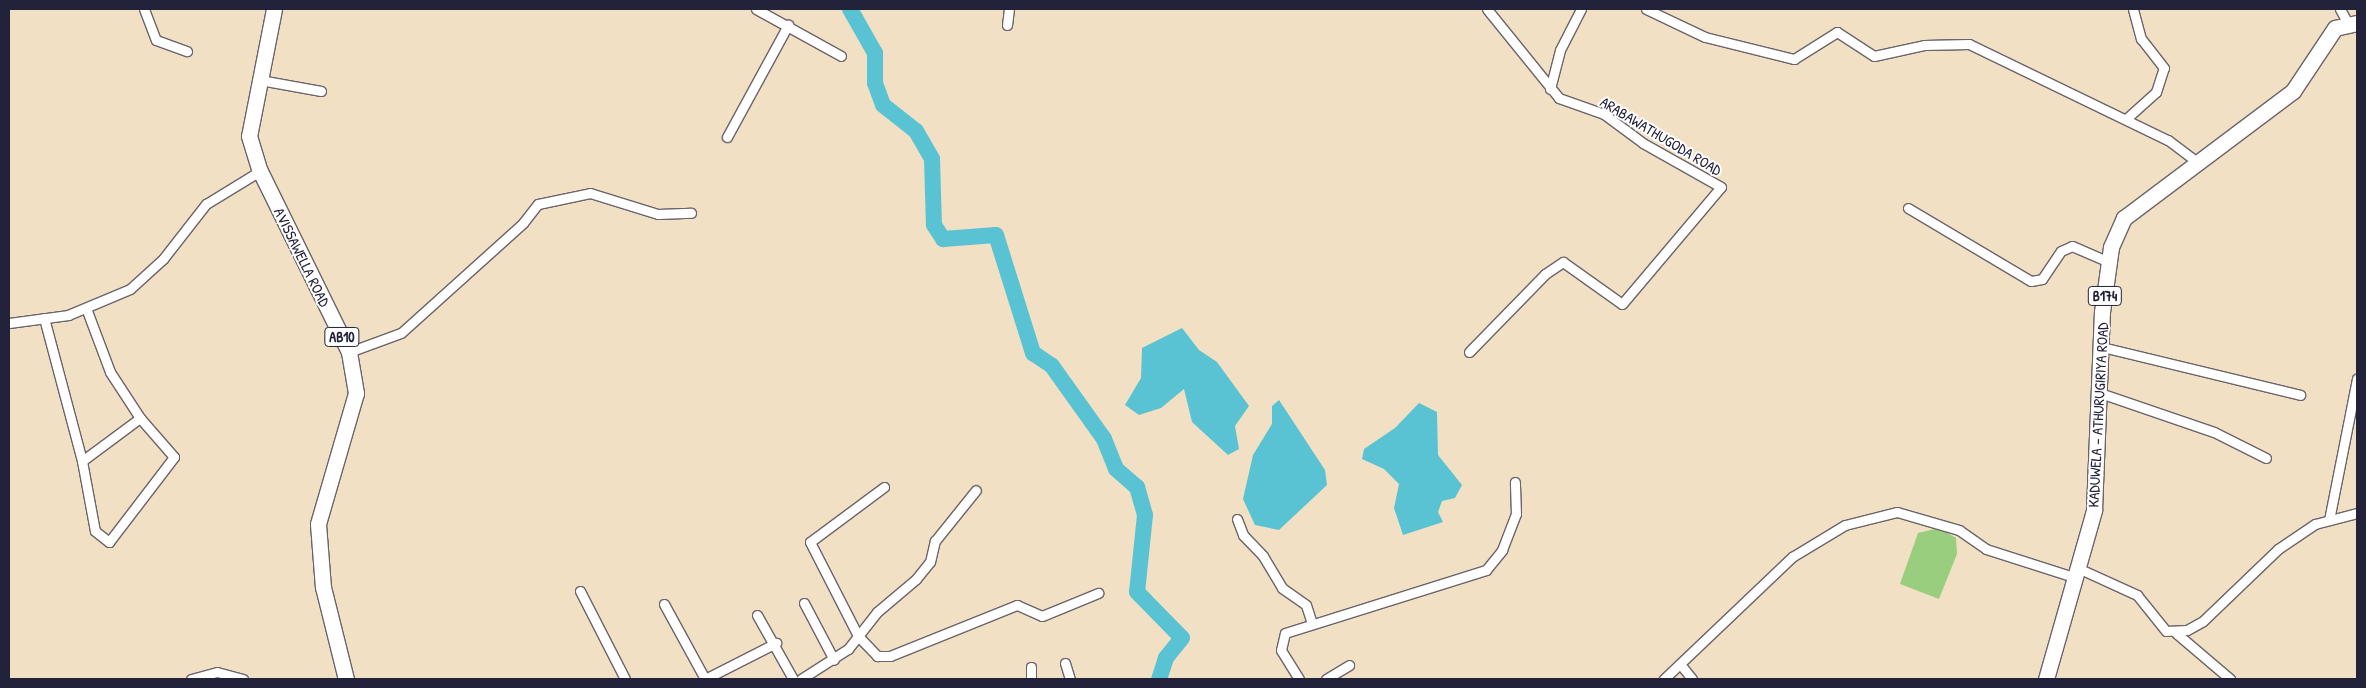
<!DOCTYPE html>
<html>
<head>
<meta charset="utf-8">
<style>
	body { margin:0 }
	#map { position:relative; width:2366px; height:688px; overflow:hidden; background:#f1e0c3; font-family:"Patrick Hand",sans-serif }
	div>[style] { position:absolute }
	.green>* { inset:0; background:#9ace7f }
	.water>* { inset:0; background:#59c3d4 }
	.river>* { height:16px; margin:-8px; padding:0 8px; transform-origin:8px; border-radius:8px; background:#59c3d4 }
	.roads { filter:drop-shadow(1px 0 #6a646b) drop-shadow(-1px 0 #6a646b) drop-shadow(0 1px #6a646b) drop-shadow(0 -1px #6a646b) }
	.street>* { height:9px; margin:-4.5px; padding:0 4.5px; transform-origin:4.5px; border-radius:4.5px; background:#fff }
	.primary>* { height:15px; margin:-7.5px; padding:0 7.5px; transform-origin:7.5px; border-radius:7.5px; background:#fff }
	span { translate:-50% -50%; white-space:nowrap; text-align:center; line-height:1.15; -webkit-text-stroke:4px #fff; paint-order:stroke }
	.shield-label span { padding:1px 4px; background:#fff; border:1px solid; border-radius:4px; -webkit-text-stroke-width:0 }
	.shield-label { font-size:14px; color:#22223b; font-weight:700 }
	.street-label { font-size:15px; color:#22223b }
	.frame { position:absolute; inset:0; border:10px solid #22223b; pointer-events:none }
</style>
</head>
<body>
<div id="map">
	<div class="green">
		<div style="clip-path:polygon(1939px 528px,1956px 538px,1957px 554px,1939px 599px,1900px 584px,1918px 533px)"></div>
	</div>
	<div class="water">
		<div style="clip-path:polygon(1182px 328px,1199px 350px,1217px 362px,1249px 406px,1235px 426px,1239px 449px,1228px 455px,1192px 422px,1184px 389px,1161px 408px,1139px 415px,1125px 405px,1141px 378px,1142px 348px)"></div>
		<div style="clip-path:polygon(1279px 400px,1325px 470px,1327px 485px,1279px 530px,1255px 525px,1243px 499px,1253px 455px,1272px 424px,1272px 406px)"></div>
		<div style="clip-path:polygon(1419px 403px,1437px 412px,1438px 455px,1462px 485px,1455px 498px,1442px 501px,1438px 512px,1443px 522px,1403px 535px,1394px 508px,1399px 484px,1384px 469px,1362px 459px,1364px 449px,1395px 428px)"></div>
	</div>
	<div class="river">
		<div style="left:850px;top:9px;width:51px;rotate:60.4deg"></div>
		<div style="left:875px;top:53px;width:30px;rotate:90deg"></div>
		<div style="left:875px;top:83px;width:23px;rotate:70deg"></div>
		<div style="left:883px;top:105px;width:42px;rotate:38.2deg"></div>
		<div style="left:916px;top:131px;width:32px;rotate:60deg"></div>
		<div style="left:932px;top:159px;width:66px;rotate:88.3deg"></div>
		<div style="left:934px;top:225px;width:17px;rotate:57deg"></div>
		<div style="left:943px;top:239px;width:53px;rotate:-4.3deg"></div>
		<div style="left:996px;top:235px;width:124px;rotate:72.6deg"></div>
		<div style="left:1033px;top:353px;width:23px;rotate:34deg"></div>
		<div style="left:1052px;top:366px;width:90px;rotate:54.5deg"></div>
		<div style="left:1104px;top:439px;width:32px;rotate:68deg"></div>
		<div style="left:1116px;top:469px;width:28px;rotate:41deg"></div>
		<div style="left:1137px;top:487px;width:29px;rotate:74deg"></div>
		<div style="left:1145px;top:515px;width:77px;rotate:95.9deg"></div>
		<div style="left:1137px;top:592px;width:64px;rotate:45.6deg"></div>
		<div style="left:1182px;top:638px;width:26px;rotate:129deg"></div>
		<div style="left:1166px;top:658px;width:22px;rotate:108deg"></div>
	</div>
	<div class="roads">
		<div class="street">
			<div style="left:144px;top:9px;width:33px;rotate:69deg"></div>
			<div style="left:156px;top:40px;width:33px;rotate:20deg"></div>
			<div style="left:756px;top:9px;width:97px;rotate:28.9deg"></div>
			<div style="left:1646px;top:9px;width:65px;rotate:25.4deg"></div>
			<div style="left:1705px;top:37px;width:92px;rotate:13.9deg"></div>
			<div style="left:1794px;top:59px;width:51px;rotate:-32.1deg"></div>
			<div style="left:1837px;top:32px;width:44px;rotate:33deg"></div>
			<div style="left:1874px;top:56px;width:51px;rotate:-12.4deg"></div>
			<div style="left:1924px;top:45px;width:45px;rotate:-1.3deg"></div>
			<div style="left:1969px;top:44px;width:221px;rotate:25.8deg"></div>
			<div style="left:2168px;top:140px;width:39px;rotate:37deg"></div>
			<div style="left:2340px;top:9px;width:18px;rotate:61deg"></div>
			<div style="left:1007px;top:25px;width:16px;rotate:-83deg"></div>
			<div style="left:260px;top:80px;width:62px;rotate:10.2deg"></div>
			<div style="left:1550px;top:89px;width:40px;rotate:-75.6deg"></div>
			<div style="left:1560px;top:50px;width:46px;rotate:-62.9deg"></div>
			<div style="left:2126px;top:119px;width:40px;rotate:-42deg"></div>
			<div style="left:2156px;top:92px;width:25px;rotate:-72deg"></div>
			<div style="left:2164px;top:68px;width:37px;rotate:-128deg"></div>
			<div style="left:2141px;top:39px;width:31px;rotate:-105deg"></div>
			<div style="left:727px;top:137px;width:128px;rotate:-61.4deg"></div>
			<div style="left:1908px;top:208px;width:143px;rotate:30.7deg"></div>
			<div style="left:2031px;top:281px;width:11px;rotate:-10deg"></div>
			<div style="left:2042px;top:279px;width:34px;rotate:-56deg"></div>
			<div style="left:2061px;top:251px;width:12px;rotate:-24deg"></div>
			<div style="left:2072px;top:246px;width:40px;rotate:23.4deg"></div>
			<div style="left:86px;top:308px;width:68px;rotate:69.4deg"></div>
			<div style="left:110px;top:372px;width:55px;rotate:56.9deg"></div>
			<div style="left:44px;top:318px;width:148px;rotate:75.1deg"></div>
			<div style="left:82px;top:461px;width:71px;rotate:79.5deg"></div>
			<div style="left:95px;top:531px;width:18px;rotate:38deg"></div>
			<div style="left:109px;top:542px;width:107px;rotate:-52.6deg"></div>
			<div style="left:174px;top:457px;width:52px;rotate:-131.1deg"></div>
			<div style="left:140px;top:418px;width:72px;rotate:143.4deg"></div>
			<div style="left:9px;top:323px;width:60px;rotate:-7.7deg"></div>
			<div style="left:68px;top:315px;width:67px;rotate:-22.8deg"></div>
			<div style="left:130px;top:289px;width:45px;rotate:-42.3deg"></div>
			<div style="left:163px;top:259px;width:70px;rotate:-52deg"></div>
			<div style="left:206px;top:204px;width:63px;rotate:-31.4deg"></div>
			<div style="left:2102px;top:347px;width:204px;rotate:13.6deg"></div>
			<div style="left:349px;top:352px;width:55px;rotate:-20.1deg"></div>
			<div style="left:401px;top:333px;width:164px;rotate:-42deg"></div>
			<div style="left:523px;top:223px;width:24px;rotate:-52deg"></div>
			<div style="left:538px;top:204px;width:53px;rotate:-11.9deg"></div>
			<div style="left:590px;top:193px;width:71px;rotate:17.2deg"></div>
			<div style="left:658px;top:214px;width:33px;rotate:-2deg"></div>
			<div style="left:1469px;top:352px;width:109px;rotate:-45.7deg"></div>
			<div style="left:1545px;top:274px;width:22px;rotate:-34deg"></div>
			<div style="left:1563px;top:262px;width:72px;rotate:35.4deg"></div>
			<div style="left:1622px;top:304px;width:153px;rotate:-49.8deg"></div>
			<div style="left:1721px;top:187px;width:90px;rotate:-150.6deg"></div>
			<div style="left:1643px;top:143px;width:49px;rotate:-143.4deg"></div>
			<div style="left:1604px;top:114px;width:48px;rotate:-160.4deg"></div>
			<div style="left:1559px;top:98px;width:114px;rotate:-129deg"></div>
			<div style="left:2100px;top:393px;width:120px;rotate:18.9deg"></div>
			<div style="left:2214px;top:432px;width:58px;rotate:26.6deg"></div>
			<div style="left:884px;top:487px;width:92px;rotate:143.4deg"></div>
			<div style="left:810px;top:542px;width:106px;rotate:62.9deg"></div>
			<div style="left:858px;top:636px;width:28px;rotate:46deg"></div>
			<div style="left:877px;top:656px;width:13px"></div>
			<div style="left:890px;top:656px;width:137px;rotate:-21.9deg"></div>
			<div style="left:1017px;top:605px;width:27px;rotate:24deg"></div>
			<div style="left:1042px;top:616px;width:61px;rotate:-22.3deg"></div>
			<div style="left:1237px;top:519px;width:17px;rotate:69deg"></div>
			<div style="left:1243px;top:535px;width:29px;rotate:46deg"></div>
			<div style="left:1263px;top:556px;width:37px;rotate:59deg"></div>
			<div style="left:1282px;top:588px;width:29px;rotate:35deg"></div>
			<div style="left:1306px;top:605px;width:20px;rotate:72deg"></div>
			<div style="left:2329px;top:520px;width:144px;rotate:-78.8deg"></div>
			<div style="left:2080px;top:569px;width:63px;rotate:24.5deg"></div>
			<div style="left:2137px;top:595px;width:46px;rotate:51.1deg"></div>
			<div style="left:2166px;top:631px;width:21px;rotate:-3deg"></div>
			<div style="left:2187px;top:630px;width:18px;rotate:-29deg"></div>
			<div style="left:2203px;top:621px;width:104px;rotate:-43.8deg"></div>
			<div style="left:2278px;top:549px;width:45px;rotate:-34deg"></div>
			<div style="left:2315px;top:524px;width:43px;rotate:-14.7deg"></div>
			<div style="left:580px;top:591px;width:99px;rotate:62.9deg"></div>
			<div style="left:804px;top:603px;width:64px;rotate:62.2deg"></div>
			<div style="left:664px;top:604px;width:85px;rotate:61.3deg"></div>
			<div style="left:757px;top:615px;width:73px;rotate:60.6deg"></div>
			<div style="left:2176px;top:633px;width:71px;rotate:40.4deg"></div>
			<div style="left:1065px;top:663px;width:17px;rotate:73deg"></div>
			<div style="left:1680px;top:664px;width:19px;rotate:51deg"></div>
			<div style="left:1031px;top:667px;width:12px;rotate:90deg"></div>
			<div style="left:191px;top:679px;width:27px;rotate:-15deg"></div>
			<div style="left:217px;top:672px;width:27px;rotate:15deg"></div>
			<div style="left:705px;top:679px;width:80px;rotate:-26.9deg"></div>
			<div style="left:801px;top:679px;width:56px;rotate:-32.6deg"></div>
			<div style="left:848px;top:649px;width:47px;rotate:-51.9deg"></div>
			<div style="left:877px;top:612px;width:51px;rotate:-40.2deg"></div>
			<div style="left:916px;top:579px;width:22px;rotate:-51deg"></div>
			<div style="left:930px;top:562px;width:22px;rotate:-77deg"></div>
			<div style="left:935px;top:541px;width:65px;rotate:-51.2deg"></div>
			<div style="left:1299px;top:679px;width:34px;rotate:-122deg"></div>
			<div style="left:1281px;top:650px;width:17px;rotate:-77deg"></div>
			<div style="left:1285px;top:633px;width:211px;rotate:-17.4deg"></div>
			<div style="left:1486px;top:570px;width:26px;rotate:-51deg"></div>
			<div style="left:1502px;top:550px;width:39px;rotate:-69deg"></div>
			<div style="left:1516px;top:514px;width:32px;rotate:-92deg"></div>
			<div style="left:1326px;top:679px;width:27px;rotate:-31deg"></div>
			<div style="left:1664px;top:679px;width:177px;rotate:-43.6deg"></div>
			<div style="left:1792px;top:557px;width:62px;rotate:-31.1deg"></div>
			<div style="left:1845px;top:525px;width:54px;rotate:-14deg"></div>
			<div style="left:1897px;top:512px;width:65px;rotate:16.2deg"></div>
			<div style="left:1959px;top:530px;width:33px;rotate:35deg"></div>
			<div style="left:1986px;top:549px;width:96px;rotate:17.7deg"></div>
		</div>
		<div class="primary">
			<div style="left:274px;top:9px;width:129px;rotate:101.1deg"></div>
			<div style="left:249px;top:136px;width:37px;rotate:73deg"></div>
			<div style="left:260px;top:171px;width:202px;rotate:63.8deg"></div>
			<div style="left:349px;top:352px;width:42px;rotate:80.3deg"></div>
			<div style="left:356px;top:393px;width:136px;rotate:106.2deg"></div>
			<div style="left:318px;top:524px;width:63px;rotate:85.5deg"></div>
			<div style="left:323px;top:587px;width:95px;rotate:76deg"></div>
			<div style="left:2046px;top:679px;width:176px;rotate:-74.1deg"></div>
			<div style="left:2094px;top:510px;width:198px;rotate:-87.7deg"></div>
			<div style="left:2102px;top:312px;width:66px;rotate:-82.1deg"></div>
			<div style="left:2111px;top:247px;width:32px;rotate:-66deg"></div>
			<div style="left:2124px;top:218px;width:211px;rotate:-36.9deg"></div>
			<div style="left:2293px;top:91px;width:76px;rotate:-56.3deg"></div>
			<div style="left:2335px;top:28px;width:23px;rotate:-13deg"></div>
		</div>
	</div>
	<div class="shield-label">
		<span style="left:2105px;top:296px">B174</span>
		<span style="left:342px;top:337px">AB10</span>
	</div>
	<div class="street-label">
		<span style="left:1661px;top:136px;rotate:31deg">ARABAWATHUGODA ROAD</span>
		<span style="left:302px;top:257px;rotate:64deg">AVISSAWELLA ROAD</span>
		<span style="left:2098px;top:415px;rotate:-87deg">KADUWELA – ATHURUGIRIYA ROAD</span>
	</div>
	<div class="frame"></div>
</div>
</body>
</html>
